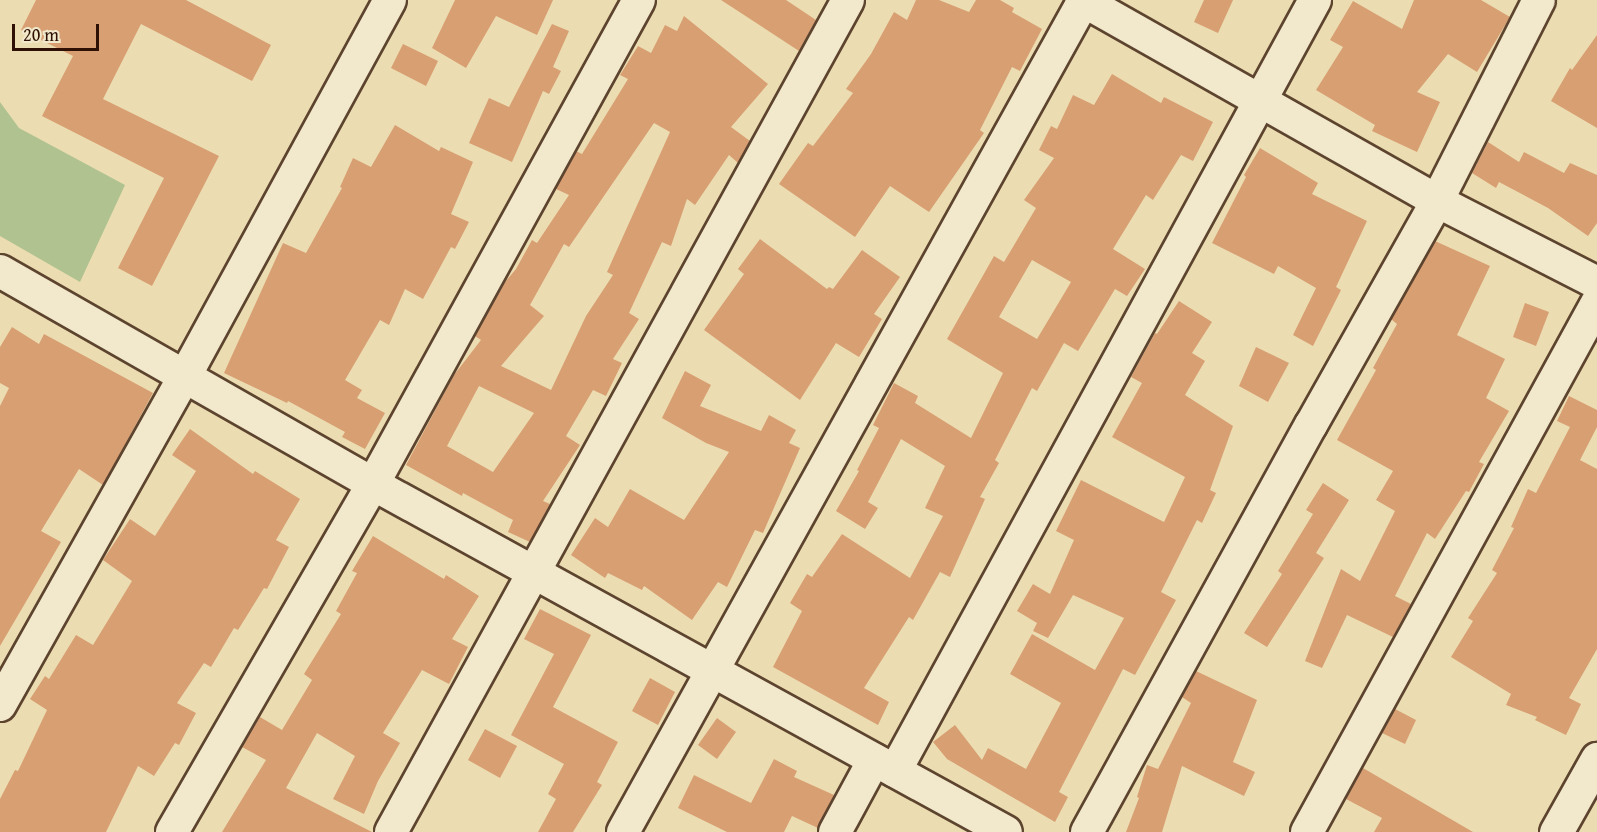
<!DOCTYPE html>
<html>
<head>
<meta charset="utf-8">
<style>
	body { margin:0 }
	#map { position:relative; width:1597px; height:832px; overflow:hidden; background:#ebddb1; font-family:"Gentium Book Plus",serif }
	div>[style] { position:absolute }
	.green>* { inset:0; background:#b1c291 }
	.building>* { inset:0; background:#d89f73 }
	.roads { filter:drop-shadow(2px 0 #5d442f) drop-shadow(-2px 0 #5d442f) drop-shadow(0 2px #5d442f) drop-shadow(0 -2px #5d442f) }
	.street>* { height:32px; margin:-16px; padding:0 16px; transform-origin:16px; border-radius:16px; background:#f2e9cc }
	.secondary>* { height:33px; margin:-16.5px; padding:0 16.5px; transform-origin:16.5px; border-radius:16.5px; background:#f2e9cc }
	span { translate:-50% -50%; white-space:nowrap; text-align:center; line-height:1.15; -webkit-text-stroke:4.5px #f2e9cc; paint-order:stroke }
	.scale { position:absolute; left:12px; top:24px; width:87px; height:27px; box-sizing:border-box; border:3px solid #2e1104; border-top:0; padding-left:8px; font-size:18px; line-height:21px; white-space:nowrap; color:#2e1104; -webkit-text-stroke:4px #f2e9cc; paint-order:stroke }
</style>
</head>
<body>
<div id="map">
	<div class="green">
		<div style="clip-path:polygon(0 102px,19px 128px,125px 185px,80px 282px,0 236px)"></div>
	</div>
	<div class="building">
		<div style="clip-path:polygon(36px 0,186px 0,271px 45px,252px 81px,141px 24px,103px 99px,219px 156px,152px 286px,118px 268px,164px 178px,42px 116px,73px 56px,21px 30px)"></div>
		<div style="clip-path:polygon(455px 0,553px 0,537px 35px,496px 16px,466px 68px,432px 48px)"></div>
		<div style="clip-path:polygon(721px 0,786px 0,816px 20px,799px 51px)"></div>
		<div style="clip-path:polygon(916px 0,939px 0,969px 12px,976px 0,1000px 0,1014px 8px,1012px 12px,1042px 29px,1020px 71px,1012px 67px,980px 130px,984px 133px,929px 212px,890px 186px,855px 237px,779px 184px,808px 143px,813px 146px,853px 93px,846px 89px,871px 54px,894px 12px,907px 20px)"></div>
		<div style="clip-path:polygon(1204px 0,1233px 0,1218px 33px,1194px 22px)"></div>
		<div style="clip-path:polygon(1414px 0,1481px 0,1510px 17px,1477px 72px,1448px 54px,1417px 92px,1440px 102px,1417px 152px,1372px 131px,1375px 125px,1316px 90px,1343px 47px,1330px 40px,1353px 1px,1402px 29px)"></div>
		<div style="clip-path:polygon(evenodd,684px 16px,768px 84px,731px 127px,750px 141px,738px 163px,729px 155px,695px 205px,687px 199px,671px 246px,662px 242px,629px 313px,639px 319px,613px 359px,622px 363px,606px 396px,593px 390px,566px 436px,580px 445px,543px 501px,550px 504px,530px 542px,508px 532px,513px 520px,463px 493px,462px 496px,406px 465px,454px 375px,481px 340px,475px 336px,505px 282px,516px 269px,532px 240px,537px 243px,569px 195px,556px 189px,576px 151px,582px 154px,628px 79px,620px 75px,638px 46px,651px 53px,665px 25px,677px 31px,684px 16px,654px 123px,670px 132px,607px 272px,613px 275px,586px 316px,551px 390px,501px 366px,544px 316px,530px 305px,564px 244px,569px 247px,654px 123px,684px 16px,479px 386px,534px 413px,493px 472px,447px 446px,479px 386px)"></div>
		<div style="clip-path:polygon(552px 24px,569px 31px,553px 67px,561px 71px,549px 94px,543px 91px,512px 162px,469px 143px,489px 98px,509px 107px)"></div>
		<div style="clip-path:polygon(1597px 35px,1597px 128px,1551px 101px,1570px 68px,1572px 70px)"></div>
		<div style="clip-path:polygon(403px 44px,438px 61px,426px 86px,391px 68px)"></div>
		<div style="clip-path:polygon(evenodd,1112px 74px,1161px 103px,1164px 97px,1213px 122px,1193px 161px,1181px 155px,1153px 200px,1146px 195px,1113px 249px,1145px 269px,1127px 296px,1115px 289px,1078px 351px,1064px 343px,1037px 391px,1032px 388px,995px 460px,999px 463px,980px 497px,985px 499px,950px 577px,940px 572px,913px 620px,909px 617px,864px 688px,889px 702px,878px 725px,773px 667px,802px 611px,790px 603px,807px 574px,812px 577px,842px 534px,910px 578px,943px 516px,925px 508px,945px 466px,901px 439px,868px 502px,878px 508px,865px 529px,836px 511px,859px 471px,857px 470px,879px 428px,873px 425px,894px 383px,918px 396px,915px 403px,971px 438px,1003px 373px,947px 339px,994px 256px,1004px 262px,1036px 208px,1024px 200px,1054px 158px,1039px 150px,1051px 126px,1057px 129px,1073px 95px,1094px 105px,1112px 74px,1032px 260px,1071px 282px,1037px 339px,999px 317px,1032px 260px)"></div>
		<div style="clip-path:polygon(395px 125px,439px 151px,441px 147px,473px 162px,451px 214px,469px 222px,455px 249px,451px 247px,423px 299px,405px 289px,389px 325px,380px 320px,345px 380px,362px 390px,357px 398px,385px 413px,365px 449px,342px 437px,345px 432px,288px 401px,287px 403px,224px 373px,283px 243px,306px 253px,342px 188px,340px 187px,353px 158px,371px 167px)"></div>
		<div style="clip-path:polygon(1488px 142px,1519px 162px,1524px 152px,1564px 173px,1570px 163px,1597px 175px,1597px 223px,1588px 236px,1548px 208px,1499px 182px,1496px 188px,1472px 173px)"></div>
		<div style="clip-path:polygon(1260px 148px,1318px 183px,1312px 194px,1367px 221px,1336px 287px,1341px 290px,1313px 346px,1293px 335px,1316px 288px,1278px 266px,1274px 274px,1212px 243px,1246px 177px,1244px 175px)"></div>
		<div style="clip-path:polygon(760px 239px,827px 289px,829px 287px,833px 289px,862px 250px,900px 277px,874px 314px,882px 319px,859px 357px,836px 343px,800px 400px,704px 330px,744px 274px,738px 269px)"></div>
		<div style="clip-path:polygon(1435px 241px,1490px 266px,1457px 335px,1505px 359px,1486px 398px,1509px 411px,1479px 462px,1484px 464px,1469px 492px,1466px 491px,1435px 539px,1427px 533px,1395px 596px,1411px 604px,1393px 637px,1347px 615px,1322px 668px,1305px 661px,1341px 569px,1360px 581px,1395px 511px,1376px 500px,1393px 471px,1337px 440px,1376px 370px,1373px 368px,1397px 324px,1391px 319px)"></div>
		<div style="clip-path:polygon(1179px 301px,1212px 322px,1192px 353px,1205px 361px,1185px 395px,1233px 426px,1210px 490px,1216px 493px,1202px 523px,1197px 520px,1161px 592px,1176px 600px,1135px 675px,1123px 669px,1059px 792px,1068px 797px,1055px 822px,947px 759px,933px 742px,955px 725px,982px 760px,988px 748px,1026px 769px,1061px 703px,1010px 674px,1032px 634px,1095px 670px,1124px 618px,1073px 595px,1048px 638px,1033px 631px,1037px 623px,1017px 611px,1033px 584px,1050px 594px,1074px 540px,1056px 531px,1081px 480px,1164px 522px,1185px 477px,1112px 437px,1142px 383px,1131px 377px,1155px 333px,1157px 334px)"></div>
		<div style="clip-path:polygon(1525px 303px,1549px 312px,1536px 346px,1513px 337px)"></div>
		<div style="clip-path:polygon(12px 327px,39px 344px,44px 334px,153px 393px,103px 485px,79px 469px,41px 531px,61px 542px,0 646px,0 406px,9px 388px,0 383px,0 347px)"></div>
		<div style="clip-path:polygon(1256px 347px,1289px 363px,1268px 402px,1239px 386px)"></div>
		<div style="clip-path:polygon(685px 371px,711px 385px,700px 406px,761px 431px,769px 415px,796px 430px,789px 443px,800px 448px,763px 533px,755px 530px,727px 587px,718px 582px,692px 620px,644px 586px,642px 590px,608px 573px,605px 578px,571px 555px,595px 518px,608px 527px,630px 489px,684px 520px,729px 452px,706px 443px,662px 418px)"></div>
		<div style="clip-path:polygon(1569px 396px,1597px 410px,1597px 427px,1580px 460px,1597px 469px,1597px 649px,1569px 698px,1581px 704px,1566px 735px,1535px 720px,1537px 717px,1506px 705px,1511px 694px,1451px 657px,1473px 621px,1468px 618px,1497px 573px,1492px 570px,1514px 528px,1511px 527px,1528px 489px,1536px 493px,1570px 427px,1557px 421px)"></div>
		<div style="clip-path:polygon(190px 429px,253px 474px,255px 471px,300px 499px,276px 540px,289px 547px,267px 589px,264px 588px,238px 630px,234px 628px,211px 667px,204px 663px,177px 703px,196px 713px,179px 745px,175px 743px,154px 776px,138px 766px,106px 832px,0 832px,0 799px,15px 770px,18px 771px,47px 710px,30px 699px,45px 676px,49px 679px,76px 635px,93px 645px,132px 581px,103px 560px,130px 519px,155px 536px,196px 471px,172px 455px)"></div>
		<div style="clip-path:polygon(1323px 483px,1349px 500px,1316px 553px,1324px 558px,1267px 647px,1244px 633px,1282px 574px,1278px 571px,1313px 514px,1306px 510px)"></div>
		<div style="clip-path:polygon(373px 536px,444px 579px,446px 575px,479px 596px,452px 639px,468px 647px,449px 684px,422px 670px,383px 733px,400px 743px,378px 781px,364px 814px,333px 799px,355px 756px,317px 733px,286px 788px,372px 832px,222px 832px,266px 760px,242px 747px,260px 717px,282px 730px,312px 680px,304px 674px,341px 614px,336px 611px,357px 573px,352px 571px)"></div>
		<div style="clip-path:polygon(540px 609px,591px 635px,553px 707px,618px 742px,597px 782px,602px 785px,573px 832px,538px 832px,556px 799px,548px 794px,564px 764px,511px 735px,554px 654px,524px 639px)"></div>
		<div style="clip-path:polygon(1196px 671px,1257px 700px,1233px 762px,1255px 772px,1244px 796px,1182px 766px,1162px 832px,1126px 832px,1139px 798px,1137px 797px,1147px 765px,1158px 769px,1191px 703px,1182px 697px)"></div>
		<div style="clip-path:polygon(650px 678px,675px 692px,658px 725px,632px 711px)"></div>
		<div style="clip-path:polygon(1395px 709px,1416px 720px,1405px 744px,1382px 733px)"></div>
		<div style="clip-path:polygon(717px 718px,736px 732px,717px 759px,698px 745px)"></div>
		<div style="clip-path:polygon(485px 729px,517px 746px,500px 778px,468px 760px)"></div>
		<div style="clip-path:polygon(774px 759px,797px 771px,794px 777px,834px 795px,818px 828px,792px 816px,784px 832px,727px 832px,678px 808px,694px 775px,751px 803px)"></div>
		<div style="clip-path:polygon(1363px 768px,1473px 832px,1374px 832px,1382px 818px,1346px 799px)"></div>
	</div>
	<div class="roads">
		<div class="street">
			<div style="left:1082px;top:0;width:408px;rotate:29.5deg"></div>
			<div style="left:1437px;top:201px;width:180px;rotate:27.1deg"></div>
			<div style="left:0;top:271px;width:430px;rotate:29.7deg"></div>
			<div style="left:373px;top:484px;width:722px;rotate:28.8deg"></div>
			<div style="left:0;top:705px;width:377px;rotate:-60.7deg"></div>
			<div style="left:185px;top:376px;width:428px;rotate:-61.4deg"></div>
			<div style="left:895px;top:771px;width:878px;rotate:-61.42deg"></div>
			<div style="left:172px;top:832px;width:402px;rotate:-60deg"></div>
			<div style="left:373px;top:484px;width:552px;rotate:-61.21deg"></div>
			<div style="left:391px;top:832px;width:949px;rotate:-61.22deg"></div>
			<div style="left:623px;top:832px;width:951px;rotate:-61.01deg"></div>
			<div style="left:835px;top:832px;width:82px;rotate:-61.6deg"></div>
			<div style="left:1087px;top:832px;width:465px;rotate:-61.2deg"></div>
			<div style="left:1311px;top:425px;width:257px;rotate:-60.6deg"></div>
			<div style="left:1437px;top:201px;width:225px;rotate:-63.1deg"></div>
			<div style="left:1307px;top:832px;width:603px;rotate:-61.27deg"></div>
		</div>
		<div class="secondary">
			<div style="left:1556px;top:832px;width:84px;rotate:-60.7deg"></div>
		</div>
	</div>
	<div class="scale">20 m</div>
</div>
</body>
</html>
